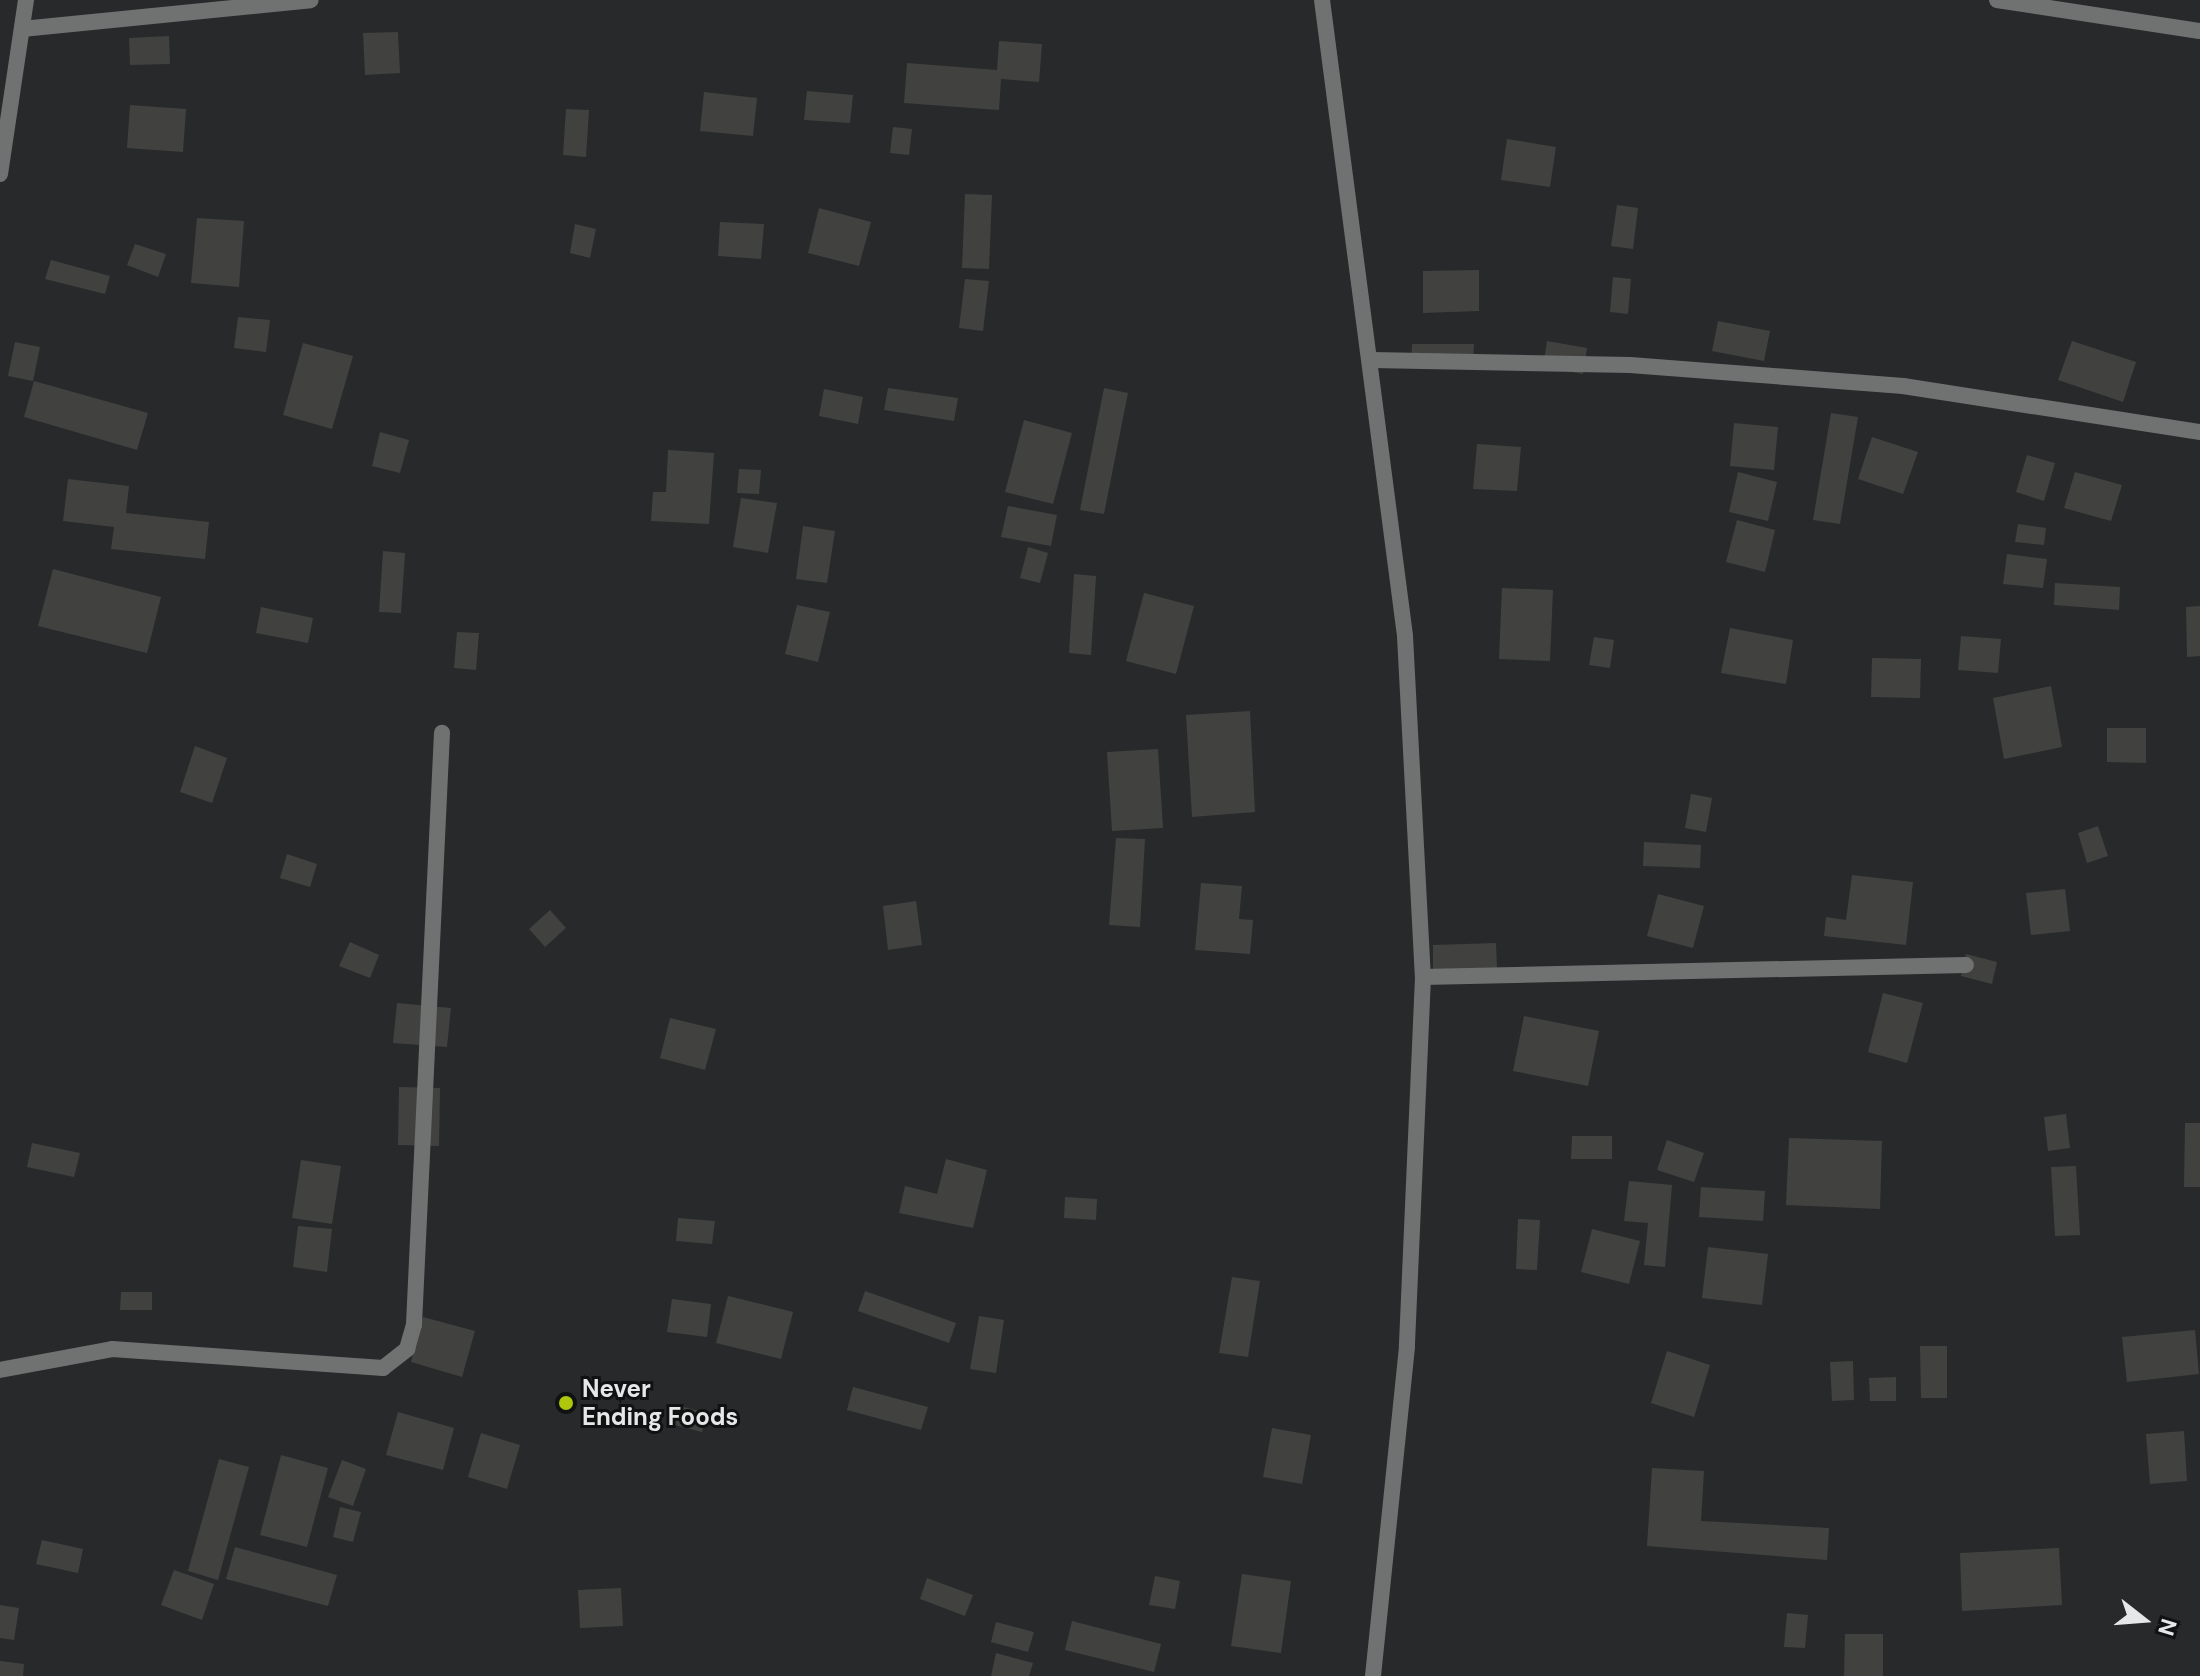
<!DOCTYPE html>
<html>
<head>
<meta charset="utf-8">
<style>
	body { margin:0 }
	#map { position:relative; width:2200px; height:1676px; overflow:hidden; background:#27292b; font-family:"DM Sans",sans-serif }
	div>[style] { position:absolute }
	.building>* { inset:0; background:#41423f }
	.minor>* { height:16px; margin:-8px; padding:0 8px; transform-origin:8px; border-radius:8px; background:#707272 }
	.tertiary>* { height:16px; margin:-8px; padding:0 8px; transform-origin:8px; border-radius:8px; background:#707272 }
	.dots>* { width:22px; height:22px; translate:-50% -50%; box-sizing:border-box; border:4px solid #101212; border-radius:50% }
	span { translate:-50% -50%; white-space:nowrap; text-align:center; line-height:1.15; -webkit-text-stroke:6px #101212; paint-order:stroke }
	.poi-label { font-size:24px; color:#e5e7e8; font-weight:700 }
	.left { translate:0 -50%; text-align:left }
	.north { position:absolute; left:2104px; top:1580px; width:80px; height:80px; -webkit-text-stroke:6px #101212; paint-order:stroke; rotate:107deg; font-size:22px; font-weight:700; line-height:32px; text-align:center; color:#e5e7e8 }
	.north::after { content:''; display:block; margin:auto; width:28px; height:36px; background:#e5e7e8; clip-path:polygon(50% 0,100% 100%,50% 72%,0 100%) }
</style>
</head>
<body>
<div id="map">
	<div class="building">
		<div style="clip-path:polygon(398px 32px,400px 73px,365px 75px,363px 33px)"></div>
		<div style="clip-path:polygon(169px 36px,170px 64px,130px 65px,129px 38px)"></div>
		<div style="clip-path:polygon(999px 41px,1042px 44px,1039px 82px,1001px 79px,999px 110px,904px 103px,907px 63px,997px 70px)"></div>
		<div style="clip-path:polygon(807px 91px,853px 95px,850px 123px,804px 120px)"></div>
		<div style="clip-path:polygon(704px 92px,757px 98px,753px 136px,700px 131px)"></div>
		<div style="clip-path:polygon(130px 105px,186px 109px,183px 152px,127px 148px)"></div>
		<div style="clip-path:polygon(566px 109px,589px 110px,586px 157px,563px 155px)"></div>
		<div style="clip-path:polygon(893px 127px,912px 129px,909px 155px,890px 153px)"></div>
		<div style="clip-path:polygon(1507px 139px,1556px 147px,1550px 187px,1501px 180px)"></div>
		<div style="clip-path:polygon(965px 194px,992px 195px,989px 269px,962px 268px)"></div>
		<div style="clip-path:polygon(1617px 205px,1638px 208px,1633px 249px,1611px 246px)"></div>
		<div style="clip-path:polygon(819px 208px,871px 222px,859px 266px,808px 253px)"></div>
		<div style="clip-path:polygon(197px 218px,244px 221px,239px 287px,191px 283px)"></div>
		<div style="clip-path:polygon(720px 222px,764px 224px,761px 259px,718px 256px)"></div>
		<div style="clip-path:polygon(575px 224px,596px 229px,590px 258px,570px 253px)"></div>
		<div style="clip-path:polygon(135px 244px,166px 254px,158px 277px,127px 265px)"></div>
		<div style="clip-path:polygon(51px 260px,110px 276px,105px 294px,45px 279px)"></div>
		<div style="clip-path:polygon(1479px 270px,1479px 311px,1423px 313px,1423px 271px)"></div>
		<div style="clip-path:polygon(1613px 277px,1631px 279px,1628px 314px,1610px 312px)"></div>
		<div style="clip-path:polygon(965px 279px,989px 281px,983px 331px,959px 328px)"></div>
		<div style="clip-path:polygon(238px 317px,270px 320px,266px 352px,234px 348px)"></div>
		<div style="clip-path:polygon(1718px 321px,1770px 331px,1764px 361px,1712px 351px)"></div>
		<div style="clip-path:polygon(1547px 341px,1587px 348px,1583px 374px,1543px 367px)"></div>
		<div style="clip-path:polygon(2072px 341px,2136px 362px,2123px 402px,2058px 380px)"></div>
		<div style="clip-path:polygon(15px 342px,40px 347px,33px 381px,8px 376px)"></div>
		<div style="clip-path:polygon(303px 343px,353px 356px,332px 429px,283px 415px)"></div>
		<div style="clip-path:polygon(1412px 344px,1474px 344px,1473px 364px,1411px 364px)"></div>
		<div style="clip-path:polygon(34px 381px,148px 413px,137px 450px,24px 417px)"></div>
		<div style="clip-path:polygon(888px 388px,958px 398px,954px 421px,884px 410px)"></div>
		<div style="clip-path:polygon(1104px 388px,1128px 393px,1104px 514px,1080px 510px)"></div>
		<div style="clip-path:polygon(824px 389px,863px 397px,858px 424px,819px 416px)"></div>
		<div style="clip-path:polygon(1831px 413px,1858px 417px,1840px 524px,1813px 520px)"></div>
		<div style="clip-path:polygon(1024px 420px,1072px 433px,1053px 504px,1005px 492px)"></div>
		<div style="clip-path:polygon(1734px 423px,1778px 427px,1774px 470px,1730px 466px)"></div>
		<div style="clip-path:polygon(380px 432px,409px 440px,400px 473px,372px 466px)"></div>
		<div style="clip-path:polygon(1872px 437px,1918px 452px,1903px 494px,1858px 479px)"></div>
		<div style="clip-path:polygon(1477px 444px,1521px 447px,1517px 491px,1473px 489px)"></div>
		<div style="clip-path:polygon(668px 450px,714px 453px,709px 524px,651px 521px,653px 492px,666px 492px)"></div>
		<div style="clip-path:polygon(2027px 455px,2055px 463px,2044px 501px,2016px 492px)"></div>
		<div style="clip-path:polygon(739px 469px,761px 470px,759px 494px,737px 493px)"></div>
		<div style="clip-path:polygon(1738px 472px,1777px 482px,1768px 521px,1729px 512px)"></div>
		<div style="clip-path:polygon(2075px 472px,2122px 485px,2111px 521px,2064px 508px)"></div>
		<div style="clip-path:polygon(68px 479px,129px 486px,126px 513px,209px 522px,205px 559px,111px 549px,114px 527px,63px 521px)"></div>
		<div style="clip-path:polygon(741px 498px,777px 503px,768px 553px,733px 547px)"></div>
		<div style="clip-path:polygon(1008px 506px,1057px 515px,1051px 546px,1001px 537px)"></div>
		<div style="clip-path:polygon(1737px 520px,1775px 530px,1765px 572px,1726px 562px)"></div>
		<div style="clip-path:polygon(2018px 524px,2046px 528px,2044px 545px,2015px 542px)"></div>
		<div style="clip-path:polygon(803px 526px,835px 531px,827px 583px,796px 579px)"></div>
		<div style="clip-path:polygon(1028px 547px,1048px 553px,1040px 583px,1020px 578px)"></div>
		<div style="clip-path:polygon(383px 551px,405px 553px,401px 613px,379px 612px)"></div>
		<div style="clip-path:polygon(2007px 554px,2047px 559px,2043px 588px,2003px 584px)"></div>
		<div style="clip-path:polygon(53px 569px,161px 597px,147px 653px,38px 626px)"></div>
		<div style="clip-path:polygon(1074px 574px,1096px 576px,1091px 655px,1069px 653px)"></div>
		<div style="clip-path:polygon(2055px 583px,2120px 587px,2119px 610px,2054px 605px)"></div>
		<div style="clip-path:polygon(1502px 588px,1553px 590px,1550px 661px,1499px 659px)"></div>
		<div style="clip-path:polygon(1144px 593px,1194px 606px,1176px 674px,1126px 661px)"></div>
		<div style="clip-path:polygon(797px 605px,830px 612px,818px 662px,785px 654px)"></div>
		<div style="clip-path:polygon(2200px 606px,2200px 656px,2187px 657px,2186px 607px)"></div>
		<div style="clip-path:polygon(261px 607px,313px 618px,308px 643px,256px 633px)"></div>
		<div style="clip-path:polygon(1730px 628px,1793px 640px,1786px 684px,1721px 673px)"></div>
		<div style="clip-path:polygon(457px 632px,479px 633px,476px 670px,454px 668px)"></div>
		<div style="clip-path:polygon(1961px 636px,2001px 639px,1998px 673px,1958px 670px)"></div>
		<div style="clip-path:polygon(1594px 637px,1614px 640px,1610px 668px,1589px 665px)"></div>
		<div style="clip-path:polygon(1872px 658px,1921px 659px,1920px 698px,1871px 697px)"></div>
		<div style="clip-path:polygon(2051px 686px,2062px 747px,2004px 759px,1993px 698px)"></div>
		<div style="clip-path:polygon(1250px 711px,1255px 812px,1192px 817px,1186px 715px)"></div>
		<div style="clip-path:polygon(2107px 728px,2146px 728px,2146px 763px,2107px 762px)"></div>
		<div style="clip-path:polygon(195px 746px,227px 758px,212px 803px,180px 792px)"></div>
		<div style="clip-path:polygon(1158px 749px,1163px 828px,1112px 831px,1107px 752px)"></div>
		<div style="clip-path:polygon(1691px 794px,1712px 798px,1706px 832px,1685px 828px)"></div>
		<div style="clip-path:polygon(2098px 826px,2108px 856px,2087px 863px,2078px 833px)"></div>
		<div style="clip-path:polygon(1116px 838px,1145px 839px,1140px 927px,1109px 925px)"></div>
		<div style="clip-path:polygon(1644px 842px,1701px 845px,1700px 868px,1643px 866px)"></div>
		<div style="clip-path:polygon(287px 854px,317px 864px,310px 887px,280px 878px)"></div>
		<div style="clip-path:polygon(1852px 875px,1913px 882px,1906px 945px,1824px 936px,1826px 917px,1846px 920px)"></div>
		<div style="clip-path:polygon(1201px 883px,1242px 886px,1239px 919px,1253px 920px,1250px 954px,1195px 950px)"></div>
		<div style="clip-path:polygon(2065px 889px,2070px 931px,2031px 935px,2026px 893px)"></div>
		<div style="clip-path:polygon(1658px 894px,1704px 906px,1693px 948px,1647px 936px)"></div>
		<div style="clip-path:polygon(916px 901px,922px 945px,888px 950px,883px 906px)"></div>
		<div style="clip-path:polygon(550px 910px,566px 928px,545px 947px,529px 929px)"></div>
		<div style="clip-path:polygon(350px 942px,379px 955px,370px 978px,339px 966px)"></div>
		<div style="clip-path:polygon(1496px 943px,1497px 968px,1433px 970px,1433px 945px)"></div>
		<div style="clip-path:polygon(1966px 954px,1997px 962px,1992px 984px,1961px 976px)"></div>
		<div style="clip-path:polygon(1883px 993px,1923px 1003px,1907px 1063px,1868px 1052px)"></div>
		<div style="clip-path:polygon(397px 1003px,451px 1008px,447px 1047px,393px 1043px)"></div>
		<div style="clip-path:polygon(1524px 1016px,1599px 1031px,1588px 1086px,1513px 1071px)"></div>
		<div style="clip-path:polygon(670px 1018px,716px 1029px,705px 1070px,660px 1058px)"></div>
		<div style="clip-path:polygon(399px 1087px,440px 1088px,439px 1146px,398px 1145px)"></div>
		<div style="clip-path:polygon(2066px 1114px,2070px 1148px,2048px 1151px,2044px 1117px)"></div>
		<div style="clip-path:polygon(2185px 1123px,2200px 1123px,2200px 1187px,2184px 1187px)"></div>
		<div style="clip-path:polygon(1572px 1136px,1612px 1136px,1612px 1159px,1571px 1159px)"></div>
		<div style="clip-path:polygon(1789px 1138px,1882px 1141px,1880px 1209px,1786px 1205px)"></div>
		<div style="clip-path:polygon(1667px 1140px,1704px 1153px,1694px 1182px,1657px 1170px)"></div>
		<div style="clip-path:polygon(32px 1143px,80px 1153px,74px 1177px,27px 1167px)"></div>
		<div style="clip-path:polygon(946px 1159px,987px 1170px,973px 1228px,899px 1213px,905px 1186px,937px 1194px)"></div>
		<div style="clip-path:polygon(301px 1160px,341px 1166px,332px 1224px,292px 1218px)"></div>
		<div style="clip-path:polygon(2076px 1166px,2080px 1235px,2055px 1236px,2051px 1167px)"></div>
		<div style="clip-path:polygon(1629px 1181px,1672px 1185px,1665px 1267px,1644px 1265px,1648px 1223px,1624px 1221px)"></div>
		<div style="clip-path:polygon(1701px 1187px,1765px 1191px,1763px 1221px,1699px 1217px)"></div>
		<div style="clip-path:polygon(1065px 1197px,1097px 1199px,1096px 1220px,1064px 1218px)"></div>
		<div style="clip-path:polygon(678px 1218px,715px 1221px,712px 1244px,676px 1241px)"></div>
		<div style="clip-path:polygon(1518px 1219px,1540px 1220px,1537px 1270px,1516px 1269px)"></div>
		<div style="clip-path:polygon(298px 1226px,332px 1229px,327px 1272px,293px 1267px)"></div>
		<div style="clip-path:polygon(1592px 1229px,1640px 1241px,1629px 1284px,1581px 1272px)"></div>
		<div style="clip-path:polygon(1708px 1247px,1768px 1254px,1762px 1305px,1702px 1298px)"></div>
		<div style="clip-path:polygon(1232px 1277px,1260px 1281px,1248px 1357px,1219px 1353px)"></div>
		<div style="clip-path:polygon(865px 1291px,956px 1323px,949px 1343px,858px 1311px)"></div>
		<div style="clip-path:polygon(121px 1292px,152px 1292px,152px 1310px,120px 1310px)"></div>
		<div style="clip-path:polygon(728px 1296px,793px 1312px,781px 1359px,716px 1343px)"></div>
		<div style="clip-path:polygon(672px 1299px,711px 1304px,707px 1337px,667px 1332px)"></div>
		<div style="clip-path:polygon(979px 1316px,1004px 1320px,996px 1373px,970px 1369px)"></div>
		<div style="clip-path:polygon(423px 1317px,475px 1331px,462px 1377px,411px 1362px)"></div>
		<div style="clip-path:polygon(2195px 1330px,2199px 1374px,2127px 1382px,2122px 1337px)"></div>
		<div style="clip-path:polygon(1920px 1346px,1947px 1346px,1947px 1398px,1921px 1398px)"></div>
		<div style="clip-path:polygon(1667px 1351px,1710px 1365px,1694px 1417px,1651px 1403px)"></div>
		<div style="clip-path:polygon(1853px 1361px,1854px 1400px,1832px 1401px,1830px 1362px)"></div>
		<div style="clip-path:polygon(1896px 1377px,1896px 1401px,1870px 1401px,1869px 1378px)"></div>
		<div style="clip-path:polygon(853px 1387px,928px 1407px,921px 1430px,847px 1410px)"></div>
		<div style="clip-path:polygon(676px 1405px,707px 1413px,702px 1432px,671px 1424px)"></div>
		<div style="clip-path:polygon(398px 1412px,454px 1428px,443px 1470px,386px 1455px)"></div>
		<div style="clip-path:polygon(1272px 1428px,1311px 1435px,1302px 1484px,1263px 1477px)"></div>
		<div style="clip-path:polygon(2184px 1431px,2187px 1481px,2150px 1484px,2146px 1434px)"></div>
		<div style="clip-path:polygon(481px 1433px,520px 1445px,507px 1489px,468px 1477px)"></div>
		<div style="clip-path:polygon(281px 1455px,328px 1468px,307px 1547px,260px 1535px)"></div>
		<div style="clip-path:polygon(219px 1459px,249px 1467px,218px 1580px,188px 1571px)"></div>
		<div style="clip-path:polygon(342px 1460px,366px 1469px,353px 1506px,328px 1497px)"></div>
		<div style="clip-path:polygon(1652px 1468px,1704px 1471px,1701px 1521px,1829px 1528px,1827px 1560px,1647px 1546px)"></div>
		<div style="clip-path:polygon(340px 1507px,361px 1512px,353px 1542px,333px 1537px)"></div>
		<div style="clip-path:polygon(42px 1540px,83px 1549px,78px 1573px,36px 1564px)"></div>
		<div style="clip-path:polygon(235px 1547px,337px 1575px,328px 1606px,226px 1579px)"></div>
		<div style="clip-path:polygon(2059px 1548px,2062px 1605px,1962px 1611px,1960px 1553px)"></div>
		<div style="clip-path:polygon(174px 1570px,214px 1584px,202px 1620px,161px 1605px)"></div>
		<div style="clip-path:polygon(1242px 1574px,1291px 1581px,1281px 1653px,1231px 1646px)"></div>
		<div style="clip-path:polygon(1155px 1576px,1180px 1581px,1175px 1609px,1149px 1605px)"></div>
		<div style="clip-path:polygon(927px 1578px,973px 1595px,965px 1616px,920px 1599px)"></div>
		<div style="clip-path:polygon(621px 1588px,623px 1626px,580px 1628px,578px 1590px)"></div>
		<div style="clip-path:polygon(0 1605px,19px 1608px,14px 1640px,0 1638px)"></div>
		<div style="clip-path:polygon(1787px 1613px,1808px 1615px,1805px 1648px,1784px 1647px)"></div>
		<div style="clip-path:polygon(1072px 1621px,1161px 1644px,1154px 1672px,1065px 1650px)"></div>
		<div style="clip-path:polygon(996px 1622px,1034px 1632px,1028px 1652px,991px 1642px)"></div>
		<div style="clip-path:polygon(1845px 1634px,1883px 1634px,1883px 1676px,1844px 1676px)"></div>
		<div style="clip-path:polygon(996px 1653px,1033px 1663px,1029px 1676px,991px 1676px)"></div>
		<div style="clip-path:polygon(0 1661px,24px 1664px,23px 1676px,0 1676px)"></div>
	</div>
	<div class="minor">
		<div style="left:1322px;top:0;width:641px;rotate:82.56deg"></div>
		<div style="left:1405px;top:636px;width:341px;rotate:87deg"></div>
		<div style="left:1423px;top:977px;width:370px;rotate:92.5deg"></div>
		<div style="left:1407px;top:1347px;width:331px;rotate:95.9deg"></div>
		<div style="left:1997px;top:0;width:205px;rotate:8.7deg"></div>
		<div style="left:22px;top:29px;width:290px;rotate:-5.7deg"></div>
		<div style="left:1372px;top:360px;width:258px;rotate:1.1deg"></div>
		<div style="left:1630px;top:365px;width:274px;rotate:4.4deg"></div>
		<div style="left:1903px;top:386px;width:301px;rotate:8.8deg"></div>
		<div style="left:1423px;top:977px;width:543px;rotate:-1.27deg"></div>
		<div style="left:0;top:1370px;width:114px;rotate:-10.6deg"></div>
		<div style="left:112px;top:1349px;width:272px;rotate:4deg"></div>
		<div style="left:383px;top:1368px;width:31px;rotate:-38deg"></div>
		<div style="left:407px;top:1349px;width:26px;rotate:-74deg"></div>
		<div style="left:414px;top:1324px;width:592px;rotate:-87.29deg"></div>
	</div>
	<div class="tertiary">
		<div style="left:0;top:174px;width:176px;rotate:-81.5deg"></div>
	</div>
	<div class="dots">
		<div style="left:566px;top:1403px;background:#aec60c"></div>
	</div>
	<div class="poi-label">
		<span class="left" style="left:582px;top:1403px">Never<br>Ending Foods</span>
	</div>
	<div class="north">N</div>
</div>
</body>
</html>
